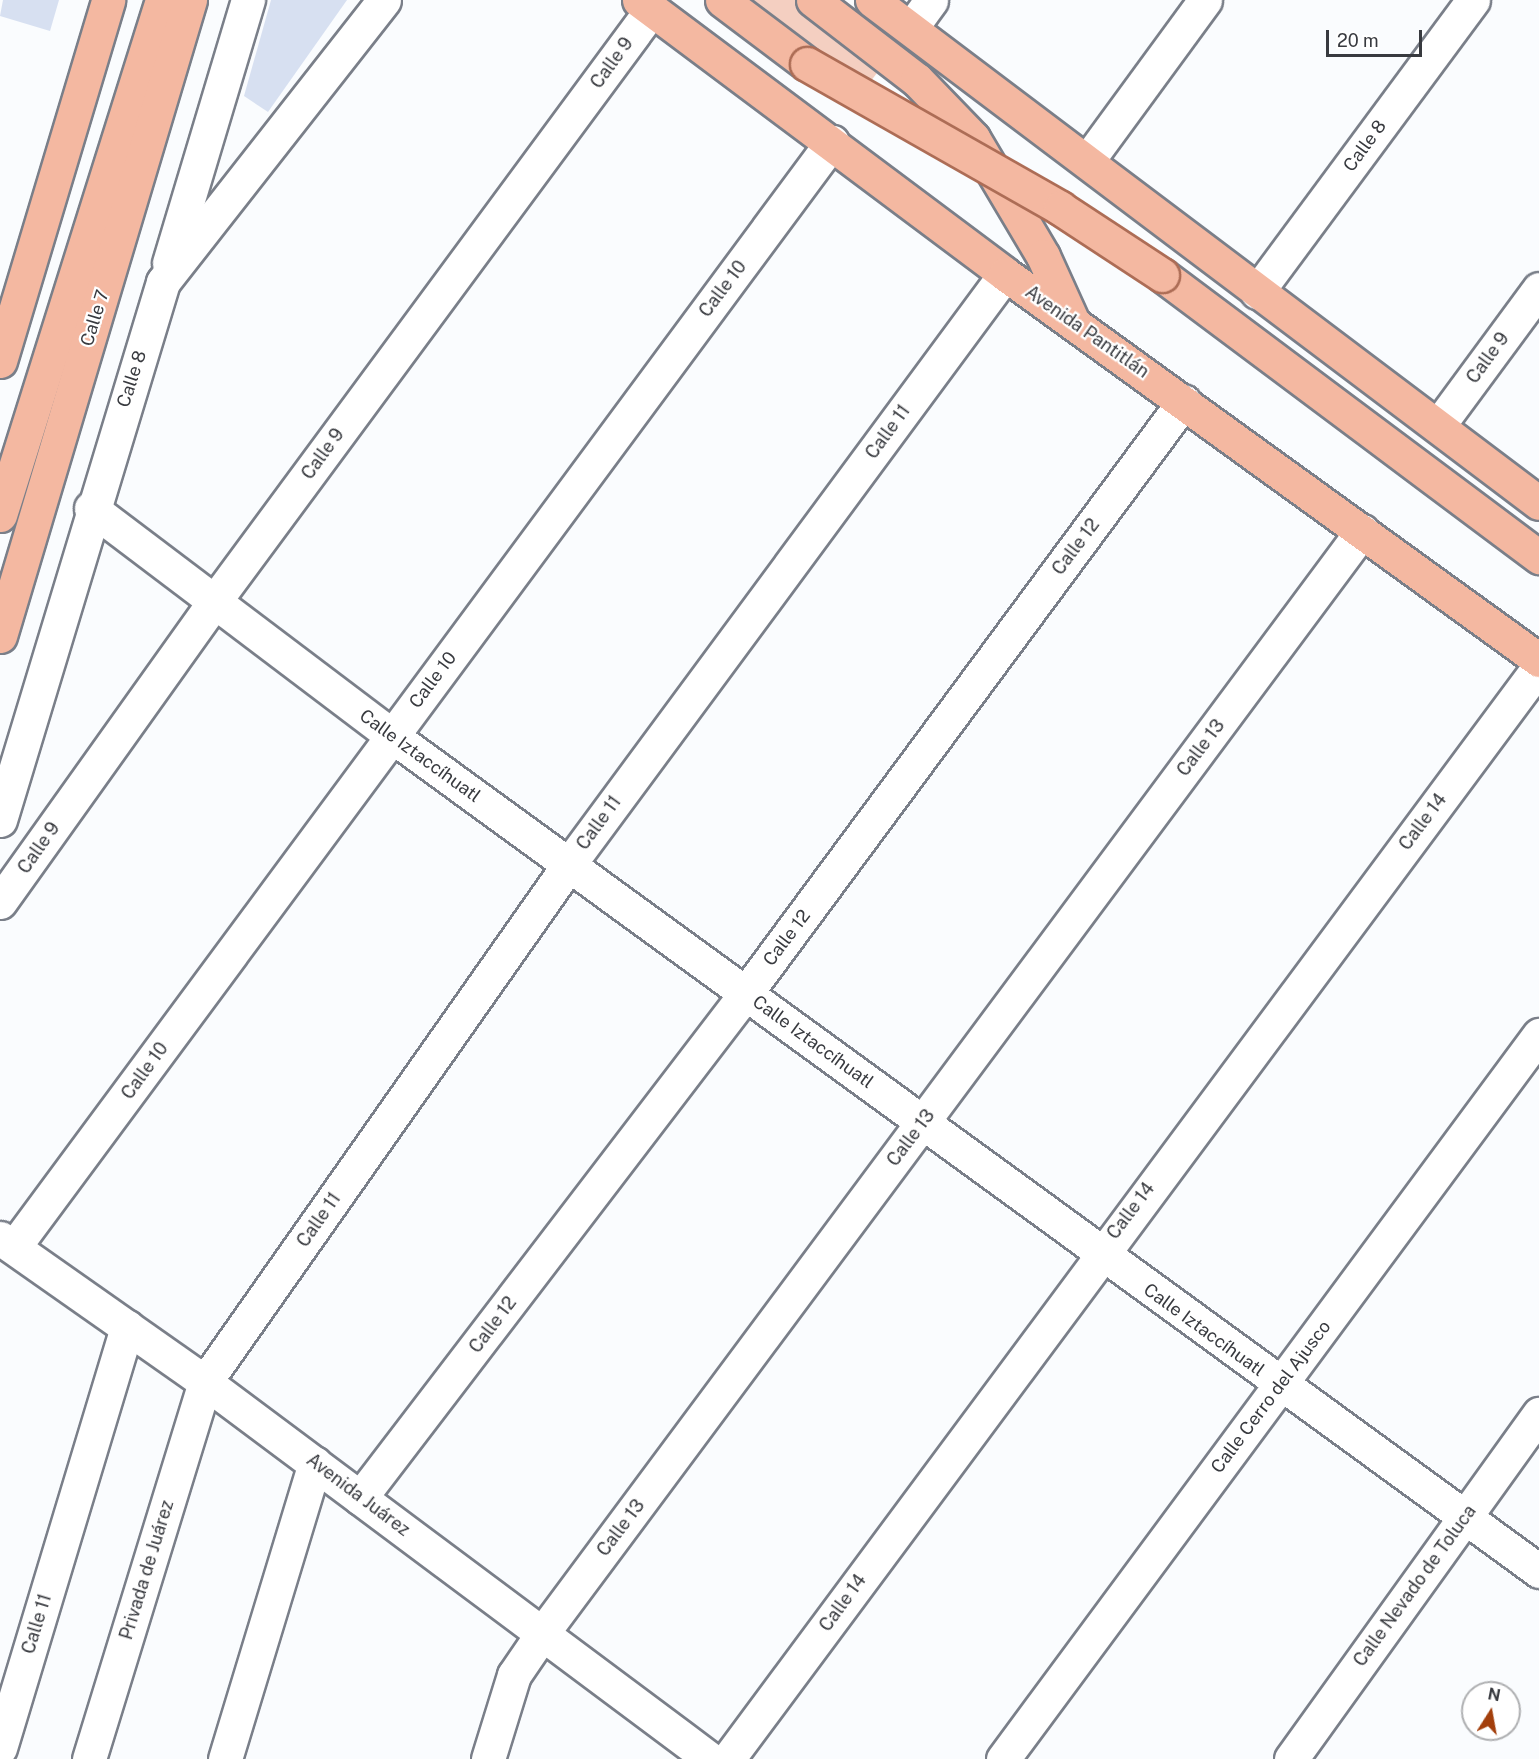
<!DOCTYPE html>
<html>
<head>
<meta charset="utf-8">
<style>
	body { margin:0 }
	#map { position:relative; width:1539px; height:1759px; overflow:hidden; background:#fafcfe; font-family:"Public Sans",sans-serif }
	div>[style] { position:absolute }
	.green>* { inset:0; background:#f4cfc1 }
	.building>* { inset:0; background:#d7e0f1 }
	.roads { filter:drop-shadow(2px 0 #7a7f89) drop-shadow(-2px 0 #7a7f89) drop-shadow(0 2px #7a7f89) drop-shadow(0 -2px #7a7f89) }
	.minor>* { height:33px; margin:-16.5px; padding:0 16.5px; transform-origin:16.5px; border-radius:16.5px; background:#fff }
	.major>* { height:33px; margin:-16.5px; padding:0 16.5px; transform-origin:16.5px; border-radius:16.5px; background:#f4b8a1 }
	.bridges { filter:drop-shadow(2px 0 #ad6d56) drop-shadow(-2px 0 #ad6d56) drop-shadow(0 2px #ad6d56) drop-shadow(0 -2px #ad6d56) }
	.major-bridge>* { height:33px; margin:-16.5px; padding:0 16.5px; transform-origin:16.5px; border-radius:16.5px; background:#f4b8a1 }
	span { translate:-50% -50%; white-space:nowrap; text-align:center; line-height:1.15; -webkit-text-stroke:4.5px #fff; paint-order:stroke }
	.street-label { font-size:18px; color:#383a3f }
	.north { position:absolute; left:1461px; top:1681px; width:60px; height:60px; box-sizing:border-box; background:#fff; border:2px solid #afb0b2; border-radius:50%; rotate:11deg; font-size:16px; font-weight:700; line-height:24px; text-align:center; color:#383a3f }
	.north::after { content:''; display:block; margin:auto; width:21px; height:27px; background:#a33f0c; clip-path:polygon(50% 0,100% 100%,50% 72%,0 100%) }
	.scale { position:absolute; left:1326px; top:30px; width:96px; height:27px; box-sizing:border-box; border:3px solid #383a3f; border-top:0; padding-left:8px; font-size:18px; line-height:21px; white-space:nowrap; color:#383a3f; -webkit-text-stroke:4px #fff; paint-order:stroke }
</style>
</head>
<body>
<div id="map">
	<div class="green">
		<div style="clip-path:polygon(751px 0,825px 0,894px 50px,868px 85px)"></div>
	</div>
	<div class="building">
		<div style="clip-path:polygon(3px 0,59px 0,50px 31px,0 16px)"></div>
		<div style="clip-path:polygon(271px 0,347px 0,268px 112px,244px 96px)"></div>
	</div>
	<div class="roads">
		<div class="minor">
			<div style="left:911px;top:28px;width:34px;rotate:-54deg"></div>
			<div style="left:1088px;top:160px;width:198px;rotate:-53.8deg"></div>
			<div style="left:169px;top:263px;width:275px;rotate:-73.3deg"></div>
			<div style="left:1257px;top:292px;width:363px;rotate:-53.5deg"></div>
			<div style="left:1438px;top:426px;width:170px;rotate:-53.6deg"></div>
			<div style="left:91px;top:508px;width:378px;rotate:37.1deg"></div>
			<div style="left:392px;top:736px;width:1419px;rotate:36.05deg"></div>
			<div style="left:0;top:820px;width:562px;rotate:-73.14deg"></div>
			<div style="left:163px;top:282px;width:358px;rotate:-51.9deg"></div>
			<div style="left:0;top:902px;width:369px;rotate:-54.5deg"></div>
			<div style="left:214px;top:602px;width:737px;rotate:-53.55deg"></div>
			<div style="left:0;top:1238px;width:251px;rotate:35.1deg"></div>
			<div style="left:205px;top:1382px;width:630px;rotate:36.74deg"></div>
			<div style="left:14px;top:1247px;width:1375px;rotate:-53.49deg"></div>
			<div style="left:360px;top:1498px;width:636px;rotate:-52.61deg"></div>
			<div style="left:746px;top:993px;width:736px;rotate:-53.5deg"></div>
			<div style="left:0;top:1748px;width:440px;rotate:-73.2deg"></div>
			<div style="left:89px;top:1759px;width:394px;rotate:-72.9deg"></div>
			<div style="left:205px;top:1382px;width:634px;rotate:-54.88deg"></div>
			<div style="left:570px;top:863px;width:732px;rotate:-53.55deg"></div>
			<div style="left:225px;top:1759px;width:309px;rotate:-73.1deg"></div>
			<div style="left:488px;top:1759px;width:88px;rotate:-72.8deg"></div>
			<div style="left:514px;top:1675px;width:53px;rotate:-55.7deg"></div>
			<div style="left:544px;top:1631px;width:1371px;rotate:-53.36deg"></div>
			<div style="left:728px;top:1759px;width:1360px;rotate:-53.4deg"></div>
			<div style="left:1003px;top:1759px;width:901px;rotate:-53.49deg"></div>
			<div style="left:1291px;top:1759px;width:425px;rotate:-54.3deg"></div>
		</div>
		<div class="major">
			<div style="left:639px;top:0;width:457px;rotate:36.8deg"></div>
			<div style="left:1005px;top:274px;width:659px;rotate:35.86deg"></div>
			<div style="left:722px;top:0;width:106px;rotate:37deg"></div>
			<div style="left:813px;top:0;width:131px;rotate:37.6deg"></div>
			<div style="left:917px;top:80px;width:81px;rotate:46deg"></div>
			<div style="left:973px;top:138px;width:137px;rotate:59.3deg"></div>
			<div style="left:1043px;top:256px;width:70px;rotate:65.6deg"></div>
			<div style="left:872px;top:0;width:835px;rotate:37.02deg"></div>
			<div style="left:1162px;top:275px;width:471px;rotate:36.8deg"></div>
			<div style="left:0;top:361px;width:377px;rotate:-73.3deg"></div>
			<div style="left:0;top:515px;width:540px;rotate:-72.54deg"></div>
			<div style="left:0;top:636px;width:664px;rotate:-73.37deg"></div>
		</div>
	</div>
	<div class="bridges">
		<div class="major-bridge">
			<div style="left:807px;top:64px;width:291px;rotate:29.6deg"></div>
			<div style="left:1060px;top:208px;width:122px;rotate:33.3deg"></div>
		</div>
	</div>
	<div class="street-label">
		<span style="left:612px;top:63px;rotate:-54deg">Calle 9</span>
		<span style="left:1365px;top:146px;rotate:-54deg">Calle 8</span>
		<span style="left:723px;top:289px;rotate:-53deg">Calle 10</span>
		<span style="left:95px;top:318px;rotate:-73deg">Calle 7</span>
		<span style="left:1087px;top:332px;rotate:35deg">Avenida Pantitlán</span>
		<span style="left:1488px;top:358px;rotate:-54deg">Calle 9</span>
		<span style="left:132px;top:379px;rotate:-72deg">Calle 8</span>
		<span style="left:888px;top:432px;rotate:-54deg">Calle 11</span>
		<span style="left:323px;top:454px;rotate:-54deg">Calle 9</span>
		<span style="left:1076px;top:547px;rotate:-53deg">Calle 12</span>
		<span style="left:433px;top:680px;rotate:-53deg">Calle 10</span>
		<span style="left:1201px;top:748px;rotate:-53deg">Calle 13</span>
		<span style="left:420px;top:756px;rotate:36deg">Calle Iztaccíhuatl</span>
		<span style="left:1423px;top:822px;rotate:-53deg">Calle 14</span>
		<span style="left:599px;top:823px;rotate:-54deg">Calle 11</span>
		<span style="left:39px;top:848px;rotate:-55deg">Calle 9</span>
		<span style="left:787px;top:938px;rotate:-53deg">Calle 12</span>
		<span style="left:813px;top:1042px;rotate:36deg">Calle Iztaccíhuatl</span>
		<span style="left:145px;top:1071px;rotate:-54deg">Calle 10</span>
		<span style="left:911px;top:1138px;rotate:-53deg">Calle 13</span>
		<span style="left:1131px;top:1211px;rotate:-53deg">Calle 14</span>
		<span style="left:319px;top:1220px;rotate:-55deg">Calle 11</span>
		<span style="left:493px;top:1325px;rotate:-53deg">Calle 12</span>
		<span style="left:1204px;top:1330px;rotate:36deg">Calle Iztaccíhuatl</span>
		<span style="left:1271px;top:1397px;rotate:-53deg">Calle Cerro del Ajusco</span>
		<span style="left:358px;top:1495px;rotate:37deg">Avenida Juárez</span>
		<span style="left:621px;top:1528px;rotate:-53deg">Calle 13</span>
		<span style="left:147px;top:1570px;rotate:-73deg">Privada de Juárez</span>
		<span style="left:1415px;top:1586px;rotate:-54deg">Calle Nevado de Toluca</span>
		<span style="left:843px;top:1603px;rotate:-54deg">Calle 14</span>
		<span style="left:37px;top:1624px;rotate:-73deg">Calle 11</span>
	</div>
	<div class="north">N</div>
	<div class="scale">20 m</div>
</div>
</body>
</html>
